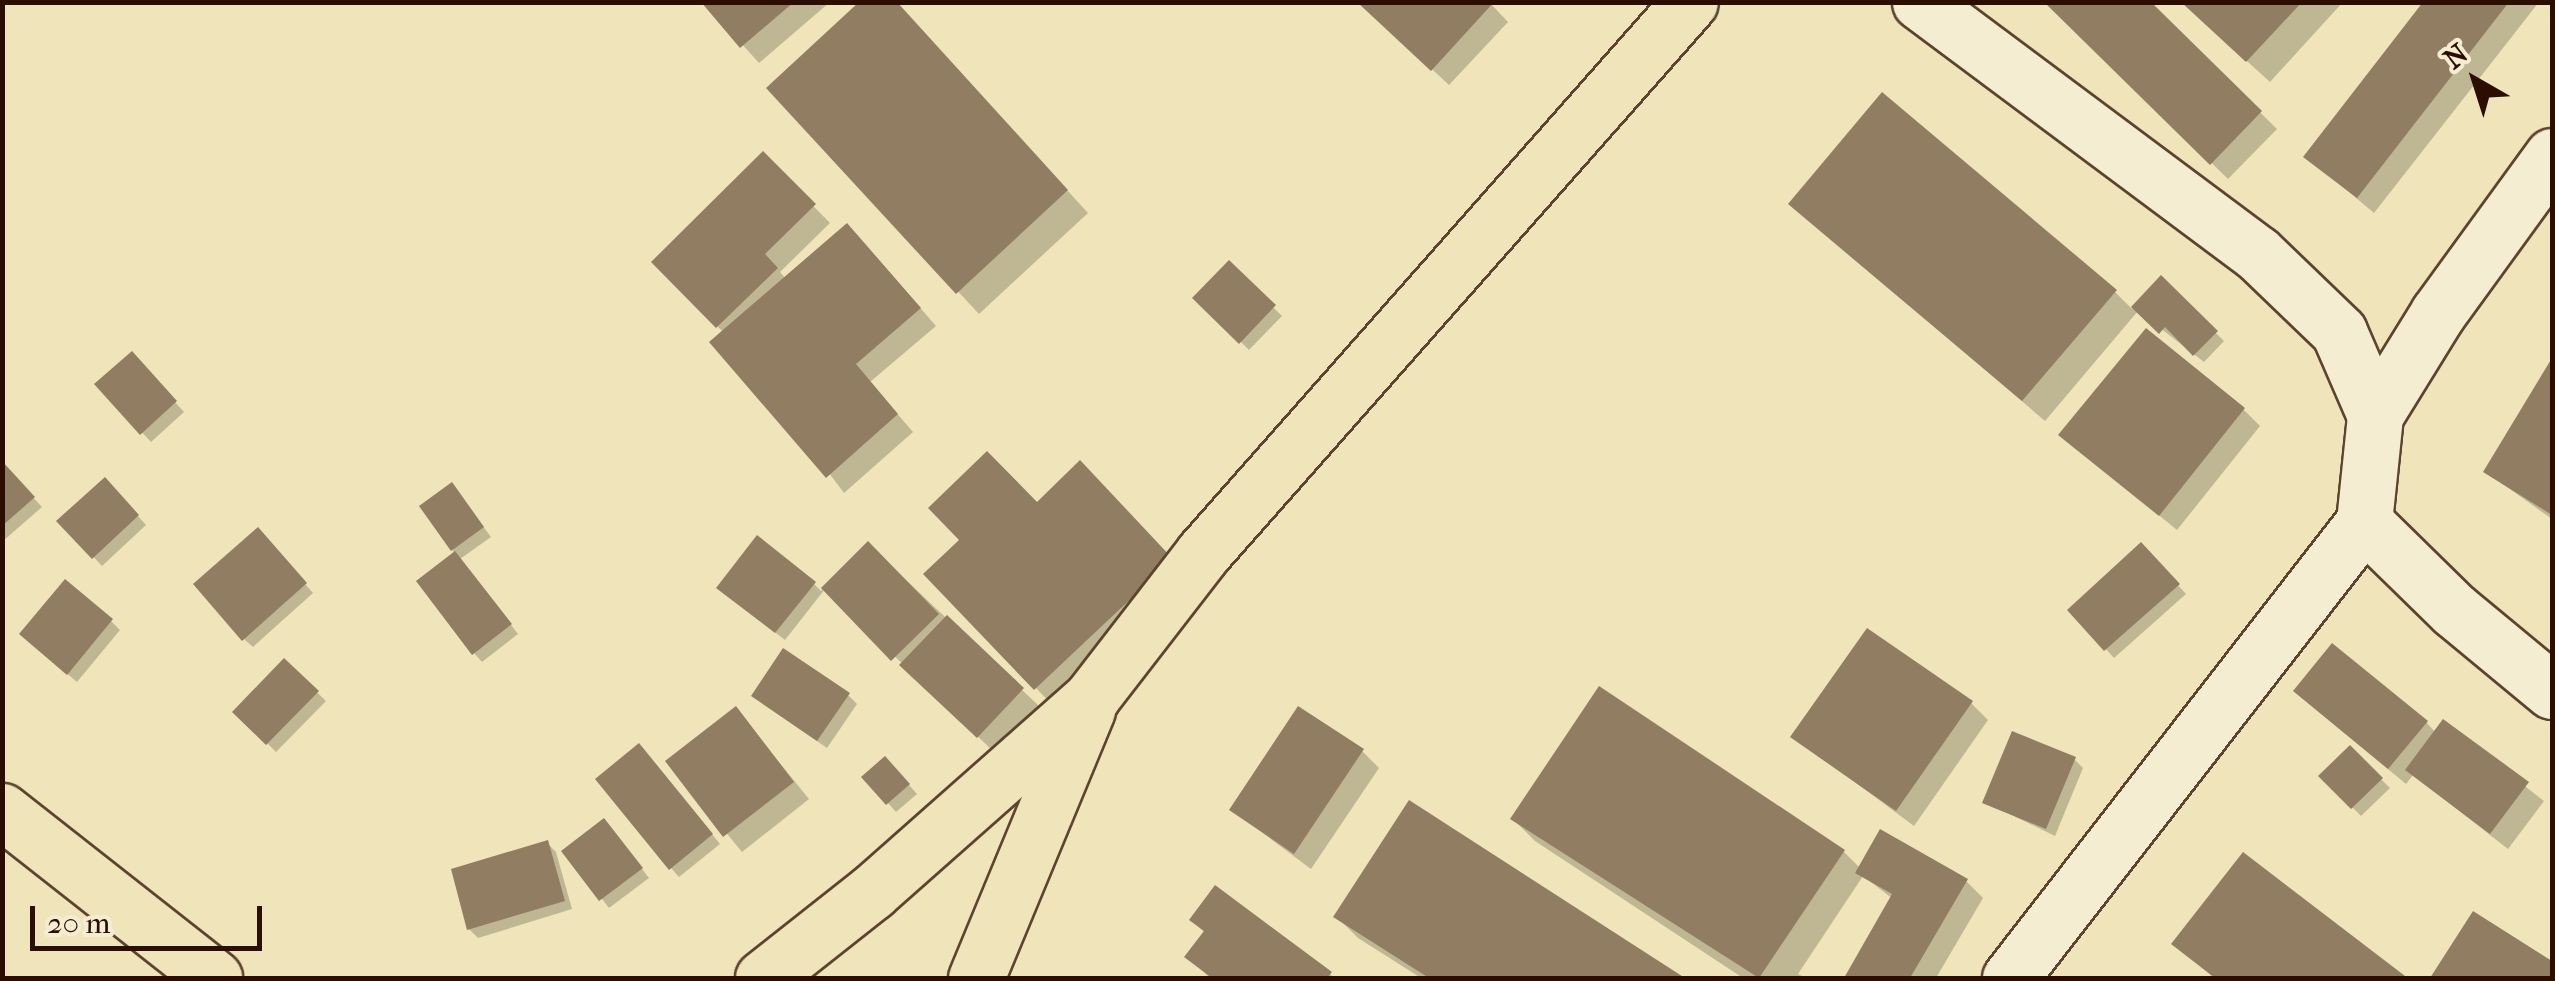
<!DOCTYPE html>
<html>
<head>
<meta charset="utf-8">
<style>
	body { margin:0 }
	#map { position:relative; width:2555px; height:981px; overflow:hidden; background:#efe4ba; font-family:"IM FELL French Canon",serif }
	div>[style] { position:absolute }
	.shadow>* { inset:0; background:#0003 }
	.building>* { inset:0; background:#917d61 }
	.roads { filter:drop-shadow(2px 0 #5c442e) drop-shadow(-2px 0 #5c442e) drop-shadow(0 2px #5c442e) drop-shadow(0 -2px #5c442e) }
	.minor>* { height:55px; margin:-27.5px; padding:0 27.5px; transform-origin:27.5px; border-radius:27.5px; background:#f5edd2 }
	.primary>* { height:55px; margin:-27.5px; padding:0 27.5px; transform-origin:27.5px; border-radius:27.5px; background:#efe4ba }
	.trunk>* { height:55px; margin:-27.5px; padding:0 27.5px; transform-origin:27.5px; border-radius:27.5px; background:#efe4ba }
	span { translate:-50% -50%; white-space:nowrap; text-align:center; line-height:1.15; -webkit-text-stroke:9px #f5edd2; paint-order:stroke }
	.frame { position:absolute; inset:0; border:5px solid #2b0e00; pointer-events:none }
	.north { position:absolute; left:2425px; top:30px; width:100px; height:100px; -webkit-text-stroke:8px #f5edd2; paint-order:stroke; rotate:321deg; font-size:28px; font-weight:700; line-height:40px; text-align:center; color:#2b0e00 }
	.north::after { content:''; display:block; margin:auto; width:35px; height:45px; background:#2b0e00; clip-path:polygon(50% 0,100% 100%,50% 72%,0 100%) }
	.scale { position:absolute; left:30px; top:906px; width:232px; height:45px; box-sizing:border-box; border:5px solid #2b0e00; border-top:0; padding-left:12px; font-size:30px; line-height:35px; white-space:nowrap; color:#2b0e00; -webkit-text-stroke:8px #f5edd2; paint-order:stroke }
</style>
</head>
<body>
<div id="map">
	<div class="shadow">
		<div style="clip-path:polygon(704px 2px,830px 2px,759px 63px)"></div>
		<div style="clip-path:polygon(895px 2px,1088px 213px,979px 314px,769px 88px)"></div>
		<div style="clip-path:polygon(1360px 2px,1489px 2px,1508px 22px,1449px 85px)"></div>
		<div style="clip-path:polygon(2047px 2px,2148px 2px,2277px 129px,2228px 179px)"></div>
		<div style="clip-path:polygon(2182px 2px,2343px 2px,2270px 82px)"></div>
		<div style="clip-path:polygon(2426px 2px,2539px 2px,2374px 213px,2307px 157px)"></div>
		<div style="clip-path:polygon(763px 155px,830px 223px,780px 272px,786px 279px,864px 243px,936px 326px,870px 382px,913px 432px,844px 493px,724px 333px,654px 262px)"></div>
		<div style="clip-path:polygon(1791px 204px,2115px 292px,2132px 309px,2161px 279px,2224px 341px,2204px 362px,2138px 311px,2045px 421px)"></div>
		<div style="clip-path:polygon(1229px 264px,1282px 316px,1249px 350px,1196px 298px)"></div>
		<div style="clip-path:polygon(140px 363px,184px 412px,151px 442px,98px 385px)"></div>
		<div style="clip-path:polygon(2552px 363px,2552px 519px,2486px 472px)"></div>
		<div style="clip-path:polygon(2244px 410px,2260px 426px,2177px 530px,2061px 435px)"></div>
		<div style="clip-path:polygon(2px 464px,42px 507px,3px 541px,2px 541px)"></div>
		<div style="clip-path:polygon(452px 485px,491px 537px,460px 559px,518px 634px,482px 662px,474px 653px,453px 550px)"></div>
		<div style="clip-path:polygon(113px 489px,146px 525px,102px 566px,60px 521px)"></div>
		<div style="clip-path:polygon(1037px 505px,1193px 582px,1057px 710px,1036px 688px)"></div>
		<div style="clip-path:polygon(266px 539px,313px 593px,253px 647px,244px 639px)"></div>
		<div style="clip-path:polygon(868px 544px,1039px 706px,995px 753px,825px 589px,785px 640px,728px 596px,814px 584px,821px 591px)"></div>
		<div style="clip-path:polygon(2141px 545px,2186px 594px,2114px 658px,2071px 610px)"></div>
		<div style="clip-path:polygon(111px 621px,120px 630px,77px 682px,31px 643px)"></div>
		<div style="clip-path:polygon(284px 661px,326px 701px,276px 752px,236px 712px)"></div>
		<div style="clip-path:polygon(848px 695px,857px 704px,827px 748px,763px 704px)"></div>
		<div style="clip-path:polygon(1971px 703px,1988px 720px,1914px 826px,1793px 736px)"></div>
		<div style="clip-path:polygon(2313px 707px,2426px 722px,2436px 733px,2444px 723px,2544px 801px,2508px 849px,2413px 775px,2406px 784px)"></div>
		<div style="clip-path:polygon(736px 709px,809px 799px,742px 852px,669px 762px)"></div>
		<div style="clip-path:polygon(2350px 749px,2390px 788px,2361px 816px,2321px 776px)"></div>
		<div style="clip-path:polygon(1362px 751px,1379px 768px,1311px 869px,1232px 810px)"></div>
		<div style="clip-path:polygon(648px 755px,720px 844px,679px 877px,671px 868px)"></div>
		<div style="clip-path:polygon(2074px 759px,2083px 768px,2055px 836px,1985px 802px)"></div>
		<div style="clip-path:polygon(894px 768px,917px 794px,896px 812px,888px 803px)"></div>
		<div style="clip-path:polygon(1410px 804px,1680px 978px,1421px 978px,1358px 938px,1336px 916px)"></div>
		<div style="clip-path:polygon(1513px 819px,1843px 851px,1861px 869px,1966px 881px,1983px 898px,1936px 978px,1847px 978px,1893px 899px,1863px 876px,1798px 974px,1806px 978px,1743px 978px,1535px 841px)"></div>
		<div style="clip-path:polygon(612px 830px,649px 878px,609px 908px,565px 851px)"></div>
		<div style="clip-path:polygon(547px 843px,556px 852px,572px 909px,478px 938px,469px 929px)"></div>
		<div style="clip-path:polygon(2244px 855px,2404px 978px,2214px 978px,2174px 943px)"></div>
		<div style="clip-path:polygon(2474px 914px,2552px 964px,2552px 978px,2433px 978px)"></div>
		<div style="clip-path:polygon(1192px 920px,1330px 974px,1334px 978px,1210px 978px,1188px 957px,1206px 934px)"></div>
	</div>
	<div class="building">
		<div style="clip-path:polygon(701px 2px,794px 2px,740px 48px)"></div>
		<div style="clip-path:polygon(859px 2px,897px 2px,1068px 190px,956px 294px,766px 88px)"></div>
		<div style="clip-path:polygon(1357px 2px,1494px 2px,1431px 71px)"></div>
		<div style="clip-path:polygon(2044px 2px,2151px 2px,2262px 111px,2210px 165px)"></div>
		<div style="clip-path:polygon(2181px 2px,2302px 2px,2246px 62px)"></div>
		<div style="clip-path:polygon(2423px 2px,2509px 2px,2357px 198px,2303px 157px)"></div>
		<div style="clip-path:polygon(1882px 92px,2117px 290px,2022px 401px,1788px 204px)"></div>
		<div style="clip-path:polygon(763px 151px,816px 204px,765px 254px,778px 268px,716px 328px,651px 262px)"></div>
		<div style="clip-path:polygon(847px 223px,921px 308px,856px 364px,898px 414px,826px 478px,709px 342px)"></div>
		<div style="clip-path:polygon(1229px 260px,1276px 305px,1239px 344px,1192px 298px)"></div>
		<div style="clip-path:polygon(2161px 275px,2218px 331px,2193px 356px,2165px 327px,2159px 334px,2131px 307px)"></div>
		<div style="clip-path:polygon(2146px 328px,2245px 408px,2159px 516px,2058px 435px)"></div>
		<div style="clip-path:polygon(132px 351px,177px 401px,140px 435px,94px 384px)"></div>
		<div style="clip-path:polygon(2552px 358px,2552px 515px,2483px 472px)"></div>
		<div style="clip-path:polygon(987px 451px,1037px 502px,1080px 460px,1173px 559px,1034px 690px,923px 574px,959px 540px,928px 508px)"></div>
		<div style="clip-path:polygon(2px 461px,35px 497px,2px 526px)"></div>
		<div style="clip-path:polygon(105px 477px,139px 515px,92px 559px,56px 521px)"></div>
		<div style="clip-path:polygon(452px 482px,484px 527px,451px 551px,419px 506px)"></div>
		<div style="clip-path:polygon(258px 527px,307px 583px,242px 641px,193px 584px)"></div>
		<div style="clip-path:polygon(757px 535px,816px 582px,775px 633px,716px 588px)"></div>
		<div style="clip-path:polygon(868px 541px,939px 614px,891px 661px,821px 588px)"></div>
		<div style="clip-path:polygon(2141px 542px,2180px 584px,2104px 651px,2067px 610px)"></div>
		<div style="clip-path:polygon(455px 551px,512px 624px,472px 655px,416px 581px)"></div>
		<div style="clip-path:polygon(65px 579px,113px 619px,67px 675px,19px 634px)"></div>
		<div style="clip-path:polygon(947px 615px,1024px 688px,977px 738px,899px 665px)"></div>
		<div style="clip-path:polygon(1867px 628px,1973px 701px,1896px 811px,1790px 737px)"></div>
		<div style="clip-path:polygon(2332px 643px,2428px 721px,2388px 769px,2293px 691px)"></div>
		<div style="clip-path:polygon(783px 648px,850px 693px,817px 741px,751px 696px)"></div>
		<div style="clip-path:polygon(284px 658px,319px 691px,266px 745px,232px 712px)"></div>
		<div style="clip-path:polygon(1599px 686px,1845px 850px,1759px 978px,1510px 819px)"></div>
		<div style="clip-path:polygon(736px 706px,794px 782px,723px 837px,665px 761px)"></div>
		<div style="clip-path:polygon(1298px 706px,1364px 749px,1294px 854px,1229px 810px)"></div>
		<div style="clip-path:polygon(2443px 719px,2529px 782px,2490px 834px,2405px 770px)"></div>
		<div style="clip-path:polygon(2012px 731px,2076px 757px,2046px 829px,1982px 803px)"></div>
		<div style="clip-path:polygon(639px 743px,713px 834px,669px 870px,595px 779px)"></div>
		<div style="clip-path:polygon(2350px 745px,2383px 778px,2351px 809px,2318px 776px)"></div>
		<div style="clip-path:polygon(885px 756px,910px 784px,886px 805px,861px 777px)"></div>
		<div style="clip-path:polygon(1409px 800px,1685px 978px,1429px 978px,1333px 917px)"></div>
		<div style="clip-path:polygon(604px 818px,643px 868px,599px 901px,561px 851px)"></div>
		<div style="clip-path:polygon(1880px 829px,1968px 879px,1910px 978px,1844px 978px,1892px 894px,1855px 873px)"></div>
		<div style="clip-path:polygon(548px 840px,565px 901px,467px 930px,451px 869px)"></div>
		<div style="clip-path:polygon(2243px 852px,2405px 976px,2403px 978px,2215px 978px,2171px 944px)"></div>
		<div style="clip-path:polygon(1215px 885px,1332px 972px,1327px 978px,1212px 978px,1184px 957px,1204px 931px,1189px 920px)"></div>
		<div style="clip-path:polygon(2473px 911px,2552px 961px,2552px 978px,2430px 978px)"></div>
	</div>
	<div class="roads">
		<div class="minor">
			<div style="left:1920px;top:2px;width:420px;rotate:36.7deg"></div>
			<div style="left:2257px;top:253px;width:114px;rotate:43.9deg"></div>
			<div style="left:2339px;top:332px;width:90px;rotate:66.6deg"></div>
			<div style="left:2364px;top:522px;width:126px;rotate:44.4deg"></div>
			<div style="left:2454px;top:610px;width:127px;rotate:39.6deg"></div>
			<div style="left:2010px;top:978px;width:577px;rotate:-52.18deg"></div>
			<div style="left:2364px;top:522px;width:108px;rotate:-84.1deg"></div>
			<div style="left:2375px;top:415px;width:120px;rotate:-58.3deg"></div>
			<div style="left:2438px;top:313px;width:194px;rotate:-54deg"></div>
		</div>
		<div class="primary">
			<div style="left:763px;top:978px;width:139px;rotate:-38.3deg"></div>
			<div style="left:872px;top:892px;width:293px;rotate:-41.5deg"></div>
			<div style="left:1091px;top:698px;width:183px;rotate:-52.3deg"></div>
			<div style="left:1203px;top:553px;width:735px;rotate:-48.53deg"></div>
			<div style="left:976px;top:978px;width:290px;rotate:-67.5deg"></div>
		</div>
		<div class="trunk">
			<div style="left:2px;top:811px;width:270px;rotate:38.2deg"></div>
		</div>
	</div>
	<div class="frame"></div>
	<div class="north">N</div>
	<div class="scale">20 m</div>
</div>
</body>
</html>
